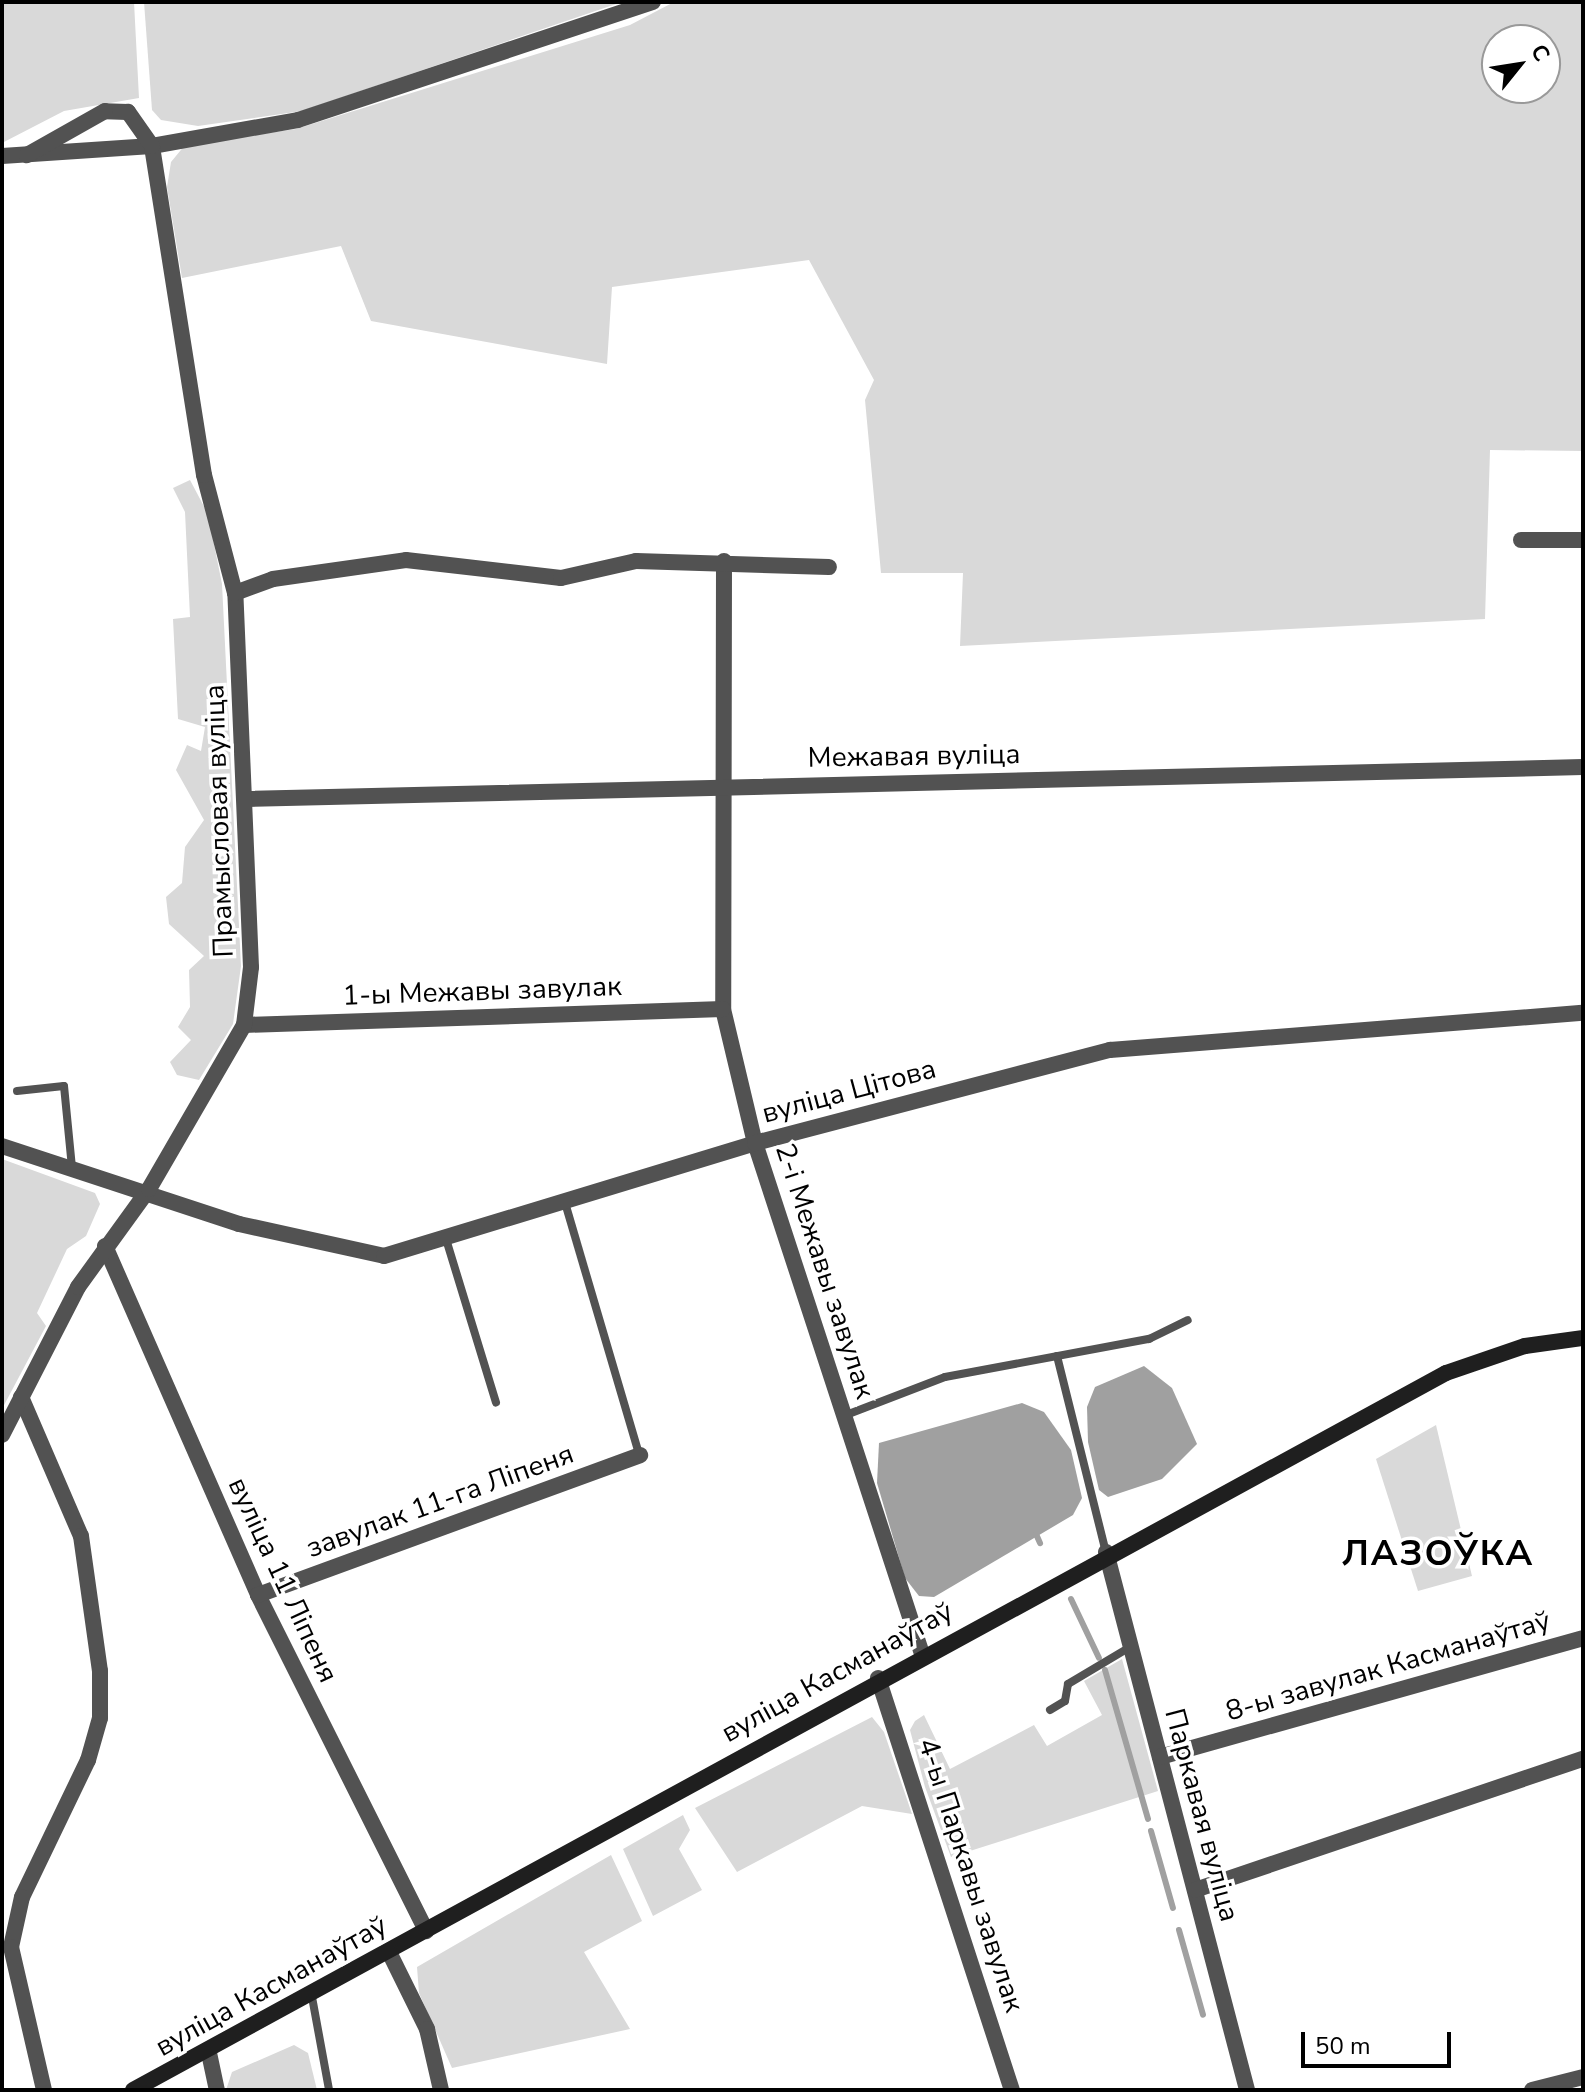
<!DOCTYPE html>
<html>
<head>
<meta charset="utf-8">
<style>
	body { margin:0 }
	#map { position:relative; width:1585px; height:2092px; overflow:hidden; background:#fff; font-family:"Nunito Sans",sans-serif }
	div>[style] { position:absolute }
	.green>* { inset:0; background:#d9d9d9 }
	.water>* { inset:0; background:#a0a0a0 }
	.stream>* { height:6px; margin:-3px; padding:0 3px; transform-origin:3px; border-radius:3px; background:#a0a0a0 }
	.service>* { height:8px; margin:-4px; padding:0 4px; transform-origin:4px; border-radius:4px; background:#525252 }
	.minor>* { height:16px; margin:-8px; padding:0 8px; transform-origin:8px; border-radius:8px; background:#525252 }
	.secondary>* { height:16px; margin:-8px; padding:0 8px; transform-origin:8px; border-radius:8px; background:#1f1f1f }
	span { translate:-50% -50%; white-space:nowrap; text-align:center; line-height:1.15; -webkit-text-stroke:7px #fff; paint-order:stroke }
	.street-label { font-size:28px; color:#000 }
	.district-label { font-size:36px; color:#000; font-weight:700; letter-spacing:2px }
	.frame { position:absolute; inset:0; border:4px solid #000; pointer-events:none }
	.north { position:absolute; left:1481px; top:24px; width:80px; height:80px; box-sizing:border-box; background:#fff; border:2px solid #999; border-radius:50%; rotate:60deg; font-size:22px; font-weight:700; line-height:32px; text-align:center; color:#000 }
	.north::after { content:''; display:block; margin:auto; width:28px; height:36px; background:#000; clip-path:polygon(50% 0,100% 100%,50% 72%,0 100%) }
	.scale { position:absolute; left:1301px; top:2032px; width:150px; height:36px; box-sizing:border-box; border:4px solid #000; border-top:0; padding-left:10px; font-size:24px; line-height:28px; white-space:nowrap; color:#000; -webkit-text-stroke:6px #fff; paint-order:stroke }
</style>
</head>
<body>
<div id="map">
	<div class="green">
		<div style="clip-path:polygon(2px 2px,134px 2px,139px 98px,64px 111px,2px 143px)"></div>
		<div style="clip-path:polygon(144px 2px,622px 2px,302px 111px,198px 126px,161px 120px,152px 110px)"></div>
		<div style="clip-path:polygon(evenodd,674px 2px,1583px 2px,1583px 451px,1490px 450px,1485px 619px,960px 646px,963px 573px,881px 573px,865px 400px,874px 380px,809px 260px,612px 287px,607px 364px,371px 321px,341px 246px,182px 278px,167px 187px,171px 162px,185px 145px,296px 129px,630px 25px,674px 2px,1497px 40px,1545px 40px,1545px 88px,1497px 88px,1497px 40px)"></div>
		<div style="clip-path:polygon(190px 480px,208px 514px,222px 584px,241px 966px,233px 1024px,199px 1080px,177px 1075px,170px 1062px,191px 1040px,178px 1027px,190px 1007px,189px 970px,204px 956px,169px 924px,166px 897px,182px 883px,185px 847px,204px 820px,176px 770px,187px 745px,201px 751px,205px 727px,178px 719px,173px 619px,190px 617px,185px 512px,173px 488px)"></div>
		<div style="clip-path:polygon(2px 1159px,95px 1193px,100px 1204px,86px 1236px,67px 1249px,37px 1313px,46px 1326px,2px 1409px)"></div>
		<div style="clip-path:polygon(1436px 1425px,1472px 1576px,1418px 1591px,1376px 1459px)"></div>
		<div style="clip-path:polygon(1122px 1659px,1158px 1791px,951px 1857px,925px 1787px,910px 1730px,915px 1721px,924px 1715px,950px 1769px,1034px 1725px,1047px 1746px,1102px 1715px,1084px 1681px)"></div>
		<div style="clip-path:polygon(872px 1717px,884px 1732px,912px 1814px,862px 1806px,737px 1872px,695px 1808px)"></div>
		<div style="clip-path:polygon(683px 1815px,690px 1830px,679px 1849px,702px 1890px,653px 1916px,623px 1849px)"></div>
		<div style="clip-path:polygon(611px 1855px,642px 1921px,584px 1952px,630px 2029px,452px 2068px,419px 1993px,417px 1967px)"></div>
		<div style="clip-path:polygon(294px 2045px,308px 2053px,317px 2090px,226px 2090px,232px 2072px)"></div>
	</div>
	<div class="water">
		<div style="clip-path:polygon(1144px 1366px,1172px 1388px,1197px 1444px,1162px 1479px,1108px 1497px,1099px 1490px,1088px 1442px,1087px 1407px,1095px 1387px)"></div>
		<div style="clip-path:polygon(1022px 1403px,1044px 1412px,1071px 1450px,1082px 1498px,1073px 1515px,934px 1597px,919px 1596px,905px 1578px,877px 1483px,879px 1443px)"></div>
	</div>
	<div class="stream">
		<div style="left:1036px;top:1534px;width:10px;rotate:66deg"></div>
		<div style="left:1071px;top:1599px;width:65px;rotate:64.6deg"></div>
		<div style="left:1105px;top:1670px;width:155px;rotate:73.9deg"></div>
		<div style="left:1151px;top:1831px;width:80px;rotate:74.1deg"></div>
		<div style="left:1179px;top:1930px;width:88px;rotate:74.2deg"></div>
	</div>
	<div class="service">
		<div style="left:17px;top:1091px;width:47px;rotate:-6.1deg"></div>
		<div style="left:64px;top:1086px;width:82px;rotate:84.4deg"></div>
		<div style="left:566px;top:1206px;width:259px;rotate:73.6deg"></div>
		<div style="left:446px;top:1239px;width:171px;rotate:73deg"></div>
		<div style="left:1057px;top:1356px;width:202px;rotate:76deg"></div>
		<div style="left:846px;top:1415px;width:106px;rotate:-21deg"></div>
		<div style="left:945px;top:1377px;width:208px;rotate:-10.6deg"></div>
		<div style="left:1149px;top:1339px;width:43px;rotate:-26deg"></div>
		<div style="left:1050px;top:1710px;width:17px;rotate:-31deg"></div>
		<div style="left:1065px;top:1701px;width:17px;rotate:-80deg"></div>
		<div style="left:1068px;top:1684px;width:72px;rotate:-30.8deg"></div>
		<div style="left:312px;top:1997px;width:95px;rotate:79.6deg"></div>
	</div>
	<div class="minor">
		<div style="left:2px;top:156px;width:150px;rotate:-3.8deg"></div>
		<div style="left:152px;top:146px;width:148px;rotate:-10.1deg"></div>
		<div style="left:298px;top:120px;width:374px;rotate:-18.4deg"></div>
		<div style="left:1521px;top:540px;width:62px"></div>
		<div style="left:724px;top:561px;width:448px;rotate:90.1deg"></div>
		<div style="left:723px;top:1009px;width:138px;rotate:76.6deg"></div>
		<div style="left:755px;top:1143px;width:538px;rotate:71.9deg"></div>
		<div style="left:235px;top:593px;width:40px;rotate:-20.2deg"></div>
		<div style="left:273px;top:579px;width:134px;rotate:-8.1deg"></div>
		<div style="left:406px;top:560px;width:156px;rotate:6.6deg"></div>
		<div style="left:561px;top:578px;width:77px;rotate:-12.8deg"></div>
		<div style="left:636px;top:561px;width:193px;rotate:1.8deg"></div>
		<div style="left:247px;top:799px;width:1336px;rotate:-1.37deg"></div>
		<div style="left:244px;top:1025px;width:479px;rotate:-1.9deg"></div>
		<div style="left:2px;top:1146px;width:250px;rotate:18.2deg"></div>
		<div style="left:239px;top:1224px;width:148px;rotate:12.4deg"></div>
		<div style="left:384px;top:1256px;width:388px;rotate:-16.9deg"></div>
		<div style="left:755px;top:1143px;width:367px;rotate:-14.7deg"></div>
		<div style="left:1110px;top:1050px;width:474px;rotate:-4.5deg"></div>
		<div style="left:105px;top:1246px;width:381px;rotate:66.3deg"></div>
		<div style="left:258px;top:1595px;width:376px;rotate:63.4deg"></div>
		<div style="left:21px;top:1397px;width:151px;rotate:66.7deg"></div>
		<div style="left:81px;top:1536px;width:136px;rotate:82deg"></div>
		<div style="left:100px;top:1671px;width:47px;rotate:90deg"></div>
		<div style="left:100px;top:1718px;width:44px;rotate:105.9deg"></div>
		<div style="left:88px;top:1760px;width:152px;rotate:115.7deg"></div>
		<div style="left:22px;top:1897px;width:51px;rotate:102.4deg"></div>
		<div style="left:11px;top:1947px;width:147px;rotate:77deg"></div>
		<div style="left:2px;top:1435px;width:166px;rotate:-62.8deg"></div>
		<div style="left:78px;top:1287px;width:121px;rotate:-54.1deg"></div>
		<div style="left:149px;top:1189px;width:190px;rotate:-59.9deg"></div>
		<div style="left:244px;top:1025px;width:58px;rotate:-83.1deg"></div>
		<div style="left:251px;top:967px;width:374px;rotate:-92.4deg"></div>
		<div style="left:235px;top:593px;width:122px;rotate:-104.7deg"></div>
		<div style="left:204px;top:475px;width:333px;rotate:-99deg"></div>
		<div style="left:152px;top:146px;width:42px;rotate:-125.2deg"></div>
		<div style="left:128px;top:112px;width:23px;rotate:-178deg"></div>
		<div style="left:105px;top:111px;width:90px;rotate:150.6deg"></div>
		<div style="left:1106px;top:1552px;width:556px;rotate:75.31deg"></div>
		<div style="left:258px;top:1595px;width:407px;rotate:-20.1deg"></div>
		<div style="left:878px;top:1678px;width:433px;rotate:72deg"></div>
		<div style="left:1160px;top:1757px;width:439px;rotate:-15.7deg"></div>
		<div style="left:1195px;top:1890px;width:410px;rotate:-18.7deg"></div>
		<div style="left:389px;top:1952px;width:86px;rotate:63.7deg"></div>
		<div style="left:427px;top:2029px;width:63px;rotate:77.1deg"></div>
		<div style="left:209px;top:2053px;width:38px;rotate:78deg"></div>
		<div style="left:1532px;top:2090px;width:53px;rotate:-14.3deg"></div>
	</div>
	<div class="secondary">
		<div style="left:133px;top:2090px;width:1496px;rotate:-28.64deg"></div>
		<div style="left:1446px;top:1373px;width:83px;rotate:-18.9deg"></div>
		<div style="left:1525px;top:1346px;width:59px;rotate:-7.9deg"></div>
	</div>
	<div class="street-label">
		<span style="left:914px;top:756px;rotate:-1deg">Межавая вуліца</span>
		<span style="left:219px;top:821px;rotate:-92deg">Прамысловая вуліца</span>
		<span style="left:482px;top:991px;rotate:-2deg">1-ы Межавы завулак</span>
		<span style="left:849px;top:1091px;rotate:-15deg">вуліца Цітова</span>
		<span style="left:825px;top:1271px;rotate:72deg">2-і Межавы завулак</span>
		<span style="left:440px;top:1501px;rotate:-20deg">завулак 11-га Ліпеня</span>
		<span style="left:283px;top:1580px;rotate:65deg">вуліца 11 Ліпеня</span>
		<span style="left:1388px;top:1666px;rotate:-16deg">8-ы завулак Касманаўтаў</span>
		<span style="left:837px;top:1672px;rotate:-29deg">вуліца Касманаўтаў</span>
		<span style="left:1202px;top:1815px;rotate:75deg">Паркавая вуліца</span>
		<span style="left:971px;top:1875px;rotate:72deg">4-ы Паркавы завулак</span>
		<span style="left:271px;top:1986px;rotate:-29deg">вуліца Касманаўтаў</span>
	</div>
	<div class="district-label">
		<span style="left:1438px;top:1554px">ЛАЗОЎКА</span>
	</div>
	<div class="frame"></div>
	<div class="north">С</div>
	<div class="scale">50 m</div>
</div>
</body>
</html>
